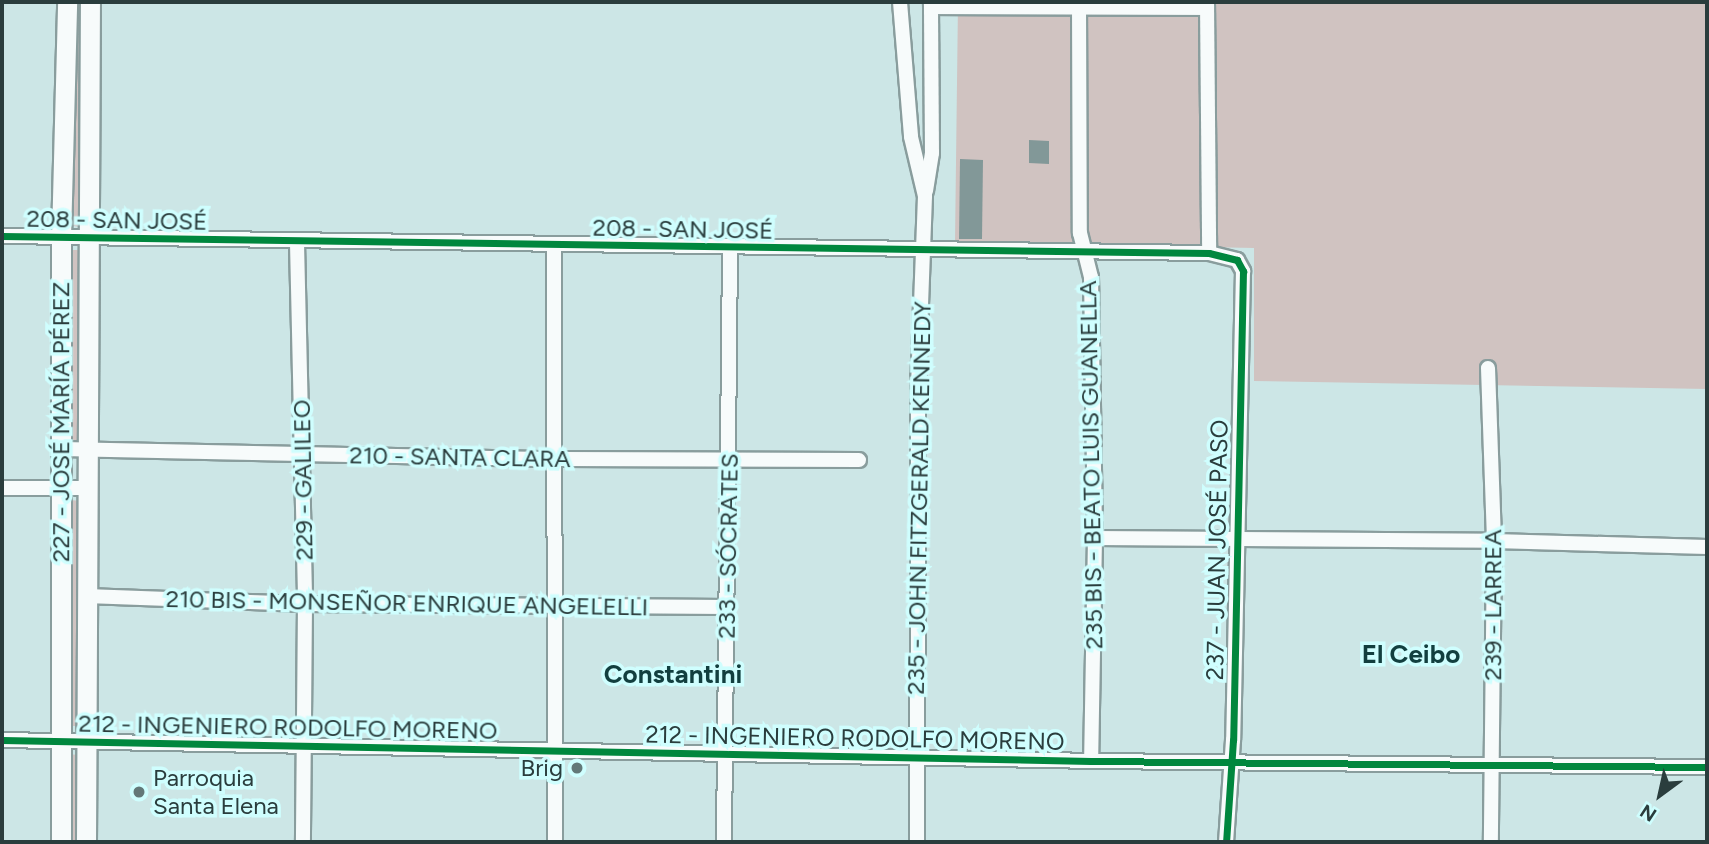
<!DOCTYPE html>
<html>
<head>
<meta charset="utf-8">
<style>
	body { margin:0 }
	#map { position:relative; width:1709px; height:844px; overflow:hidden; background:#cce6e6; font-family:Figtree,sans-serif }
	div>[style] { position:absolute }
	.green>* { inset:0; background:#d0c3c1 }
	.building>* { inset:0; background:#829898 }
	.roads { filter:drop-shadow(2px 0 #899d9d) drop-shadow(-2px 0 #899d9d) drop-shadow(0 2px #899d9d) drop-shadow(0 -2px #899d9d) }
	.minor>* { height:14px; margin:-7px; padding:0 7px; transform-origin:7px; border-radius:7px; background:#f7fbfb }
	.tertiary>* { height:19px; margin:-9.5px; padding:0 9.5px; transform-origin:9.5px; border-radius:9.5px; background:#f7fbfb }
	.cycleway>* { height:7px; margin:-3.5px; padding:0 3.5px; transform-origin:3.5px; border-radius:3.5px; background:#00873e }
	.dots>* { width:19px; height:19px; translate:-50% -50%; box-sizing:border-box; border:4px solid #cffefe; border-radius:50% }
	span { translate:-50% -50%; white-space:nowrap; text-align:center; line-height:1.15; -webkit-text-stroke:7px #cffefe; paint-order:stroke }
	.street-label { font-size:24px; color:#2a3d3d }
	.poi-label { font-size:24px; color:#2a3d3d }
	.right { translate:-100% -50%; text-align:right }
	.left { translate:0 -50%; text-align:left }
	.neighbourhood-label { font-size:26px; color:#123f3f; font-weight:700 }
	.frame { position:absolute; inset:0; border:4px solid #2a3d3d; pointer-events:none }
	.north { position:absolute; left:1625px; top:760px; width:70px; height:70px; -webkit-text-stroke:5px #cffefe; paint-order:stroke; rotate:213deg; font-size:19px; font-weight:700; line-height:28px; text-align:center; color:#2a3d3d }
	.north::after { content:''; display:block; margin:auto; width:24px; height:32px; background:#2a3d3d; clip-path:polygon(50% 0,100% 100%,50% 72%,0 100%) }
</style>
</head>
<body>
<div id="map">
	<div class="green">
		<div style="clip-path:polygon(71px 2px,84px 2px,80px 227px,68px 225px)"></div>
		<div style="clip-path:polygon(958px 2px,1707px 2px,1707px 389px,1254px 381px,1254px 248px,955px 242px)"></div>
		<div style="clip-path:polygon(67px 250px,81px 250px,79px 442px,67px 442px)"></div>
		<div style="clip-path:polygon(70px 500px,81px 501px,80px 726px,67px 726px)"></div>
		<div style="clip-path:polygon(66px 754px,79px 755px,80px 842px,66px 842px)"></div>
	</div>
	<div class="building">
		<div style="clip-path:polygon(1029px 140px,1049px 141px,1049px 164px,1029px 163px)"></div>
		<div style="clip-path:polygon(960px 159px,983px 160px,982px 239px,959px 239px)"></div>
	</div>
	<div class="roads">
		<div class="minor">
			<div style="left:900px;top:2px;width:135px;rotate:85.3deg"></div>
			<div style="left:911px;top:137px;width:61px;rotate:76.7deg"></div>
			<div style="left:925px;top:196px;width:189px;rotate:92.1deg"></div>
			<div style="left:918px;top:385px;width:457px;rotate:90.1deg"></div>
			<div style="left:1079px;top:2px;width:231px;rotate:89.8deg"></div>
			<div style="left:1080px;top:233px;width:45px;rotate:76deg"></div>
			<div style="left:1091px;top:277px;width:261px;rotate:89.1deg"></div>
			<div style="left:1095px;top:538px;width:223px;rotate:91deg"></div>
			<div style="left:1207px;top:2px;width:251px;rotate:89.5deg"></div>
			<div style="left:931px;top:7px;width:276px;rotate:0.2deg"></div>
			<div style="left:926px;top:191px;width:38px;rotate:-81deg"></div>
			<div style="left:932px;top:153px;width:151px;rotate:-90.4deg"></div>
			<div style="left:2px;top:236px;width:1207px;rotate:0.81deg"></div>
			<div style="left:1209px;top:253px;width:29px;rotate:14deg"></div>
			<div style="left:1237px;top:260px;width:13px;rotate:61deg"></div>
			<div style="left:1243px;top:271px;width:469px;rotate:91.2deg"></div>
			<div style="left:1233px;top:740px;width:102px;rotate:93.9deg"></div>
			<div style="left:297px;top:243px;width:361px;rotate:88.7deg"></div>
			<div style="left:305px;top:604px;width:238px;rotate:90.5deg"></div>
			<div style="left:554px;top:246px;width:596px;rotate:89.9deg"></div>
			<div style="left:1488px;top:368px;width:173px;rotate:88deg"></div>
			<div style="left:1494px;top:541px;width:301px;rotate:90.6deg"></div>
			<div style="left:62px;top:449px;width:490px;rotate:1.2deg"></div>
			<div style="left:552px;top:459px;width:307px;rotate:0.2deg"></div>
			<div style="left:2px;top:488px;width:85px"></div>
			<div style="left:1095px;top:538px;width:399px;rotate:0.4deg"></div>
			<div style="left:1494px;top:541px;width:213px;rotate:1.6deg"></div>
			<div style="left:86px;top:596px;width:219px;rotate:2.1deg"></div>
			<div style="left:305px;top:604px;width:422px;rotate:0.4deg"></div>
			<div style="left:2px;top:740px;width:1089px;rotate:1.1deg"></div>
			<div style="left:1091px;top:761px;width:616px;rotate:0.56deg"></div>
			<div style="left:724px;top:842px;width:592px;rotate:-89.42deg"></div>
		</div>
		<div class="tertiary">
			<div style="left:61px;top:842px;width:605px;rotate:-90deg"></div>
			<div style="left:61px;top:237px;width:235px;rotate:-88.5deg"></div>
			<div style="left:86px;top:842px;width:840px;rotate:-89.73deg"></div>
		</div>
	</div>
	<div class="cycleway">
		<div style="left:2px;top:236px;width:1207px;rotate:0.81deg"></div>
		<div style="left:1209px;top:253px;width:29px;rotate:14deg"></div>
		<div style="left:1237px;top:260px;width:13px;rotate:61deg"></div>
		<div style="left:1243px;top:271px;width:469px;rotate:91.2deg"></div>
		<div style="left:1233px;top:740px;width:102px;rotate:93.9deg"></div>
		<div style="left:2px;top:740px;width:1089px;rotate:1.1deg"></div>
		<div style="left:1091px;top:761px;width:616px;rotate:0.56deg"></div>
	</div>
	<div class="dots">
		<div style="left:577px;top:768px;background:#637878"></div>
		<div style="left:139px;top:792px;background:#637878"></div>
	</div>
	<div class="street-label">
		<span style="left:117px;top:220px;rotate:1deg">208 - SAN JOSÉ</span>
		<span style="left:683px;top:229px;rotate:1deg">208 - SAN JOSÉ</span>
		<span style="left:61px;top:422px;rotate:-90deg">227 - JOSÉ MARÍA PÉREZ</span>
		<span style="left:460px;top:457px;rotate:1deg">210 - SANTA CLARA</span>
		<span style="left:1091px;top:465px;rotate:-91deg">235 BIS - BEATO LUIS GUANELLA</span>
		<span style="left:303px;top:480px;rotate:-91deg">229 - GALILEO</span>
		<span style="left:919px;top:498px;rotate:-89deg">235 - JOHN FITZGERALD KENNEDY</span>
		<span style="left:728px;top:546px;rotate:-89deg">233 - SÓCRATES</span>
		<span style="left:1217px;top:550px;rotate:-89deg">237 - JUAN JOSÉ PASO</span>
		<span style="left:407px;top:603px;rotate:1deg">210 BIS - MONSEÑOR ENRIQUE ANGELELLI</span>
		<span style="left:1493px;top:605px;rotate:-90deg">239 - LARREA</span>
		<span style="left:288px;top:727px;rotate:1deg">212 - INGENIERO RODOLFO MORENO</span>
		<span style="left:855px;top:738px;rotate:1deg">212 - INGENIERO RODOLFO MORENO</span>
	</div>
	<div class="poi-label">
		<span class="right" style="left:563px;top:768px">Brig</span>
		<span class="left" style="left:153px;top:792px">Parroquia<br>Santa Elena</span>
	</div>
	<div class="neighbourhood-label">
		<span style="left:1411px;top:655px">El Ceibo</span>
		<span style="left:673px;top:675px">Constantini</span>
	</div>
	<div class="frame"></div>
	<div class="north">N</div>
</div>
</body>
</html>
